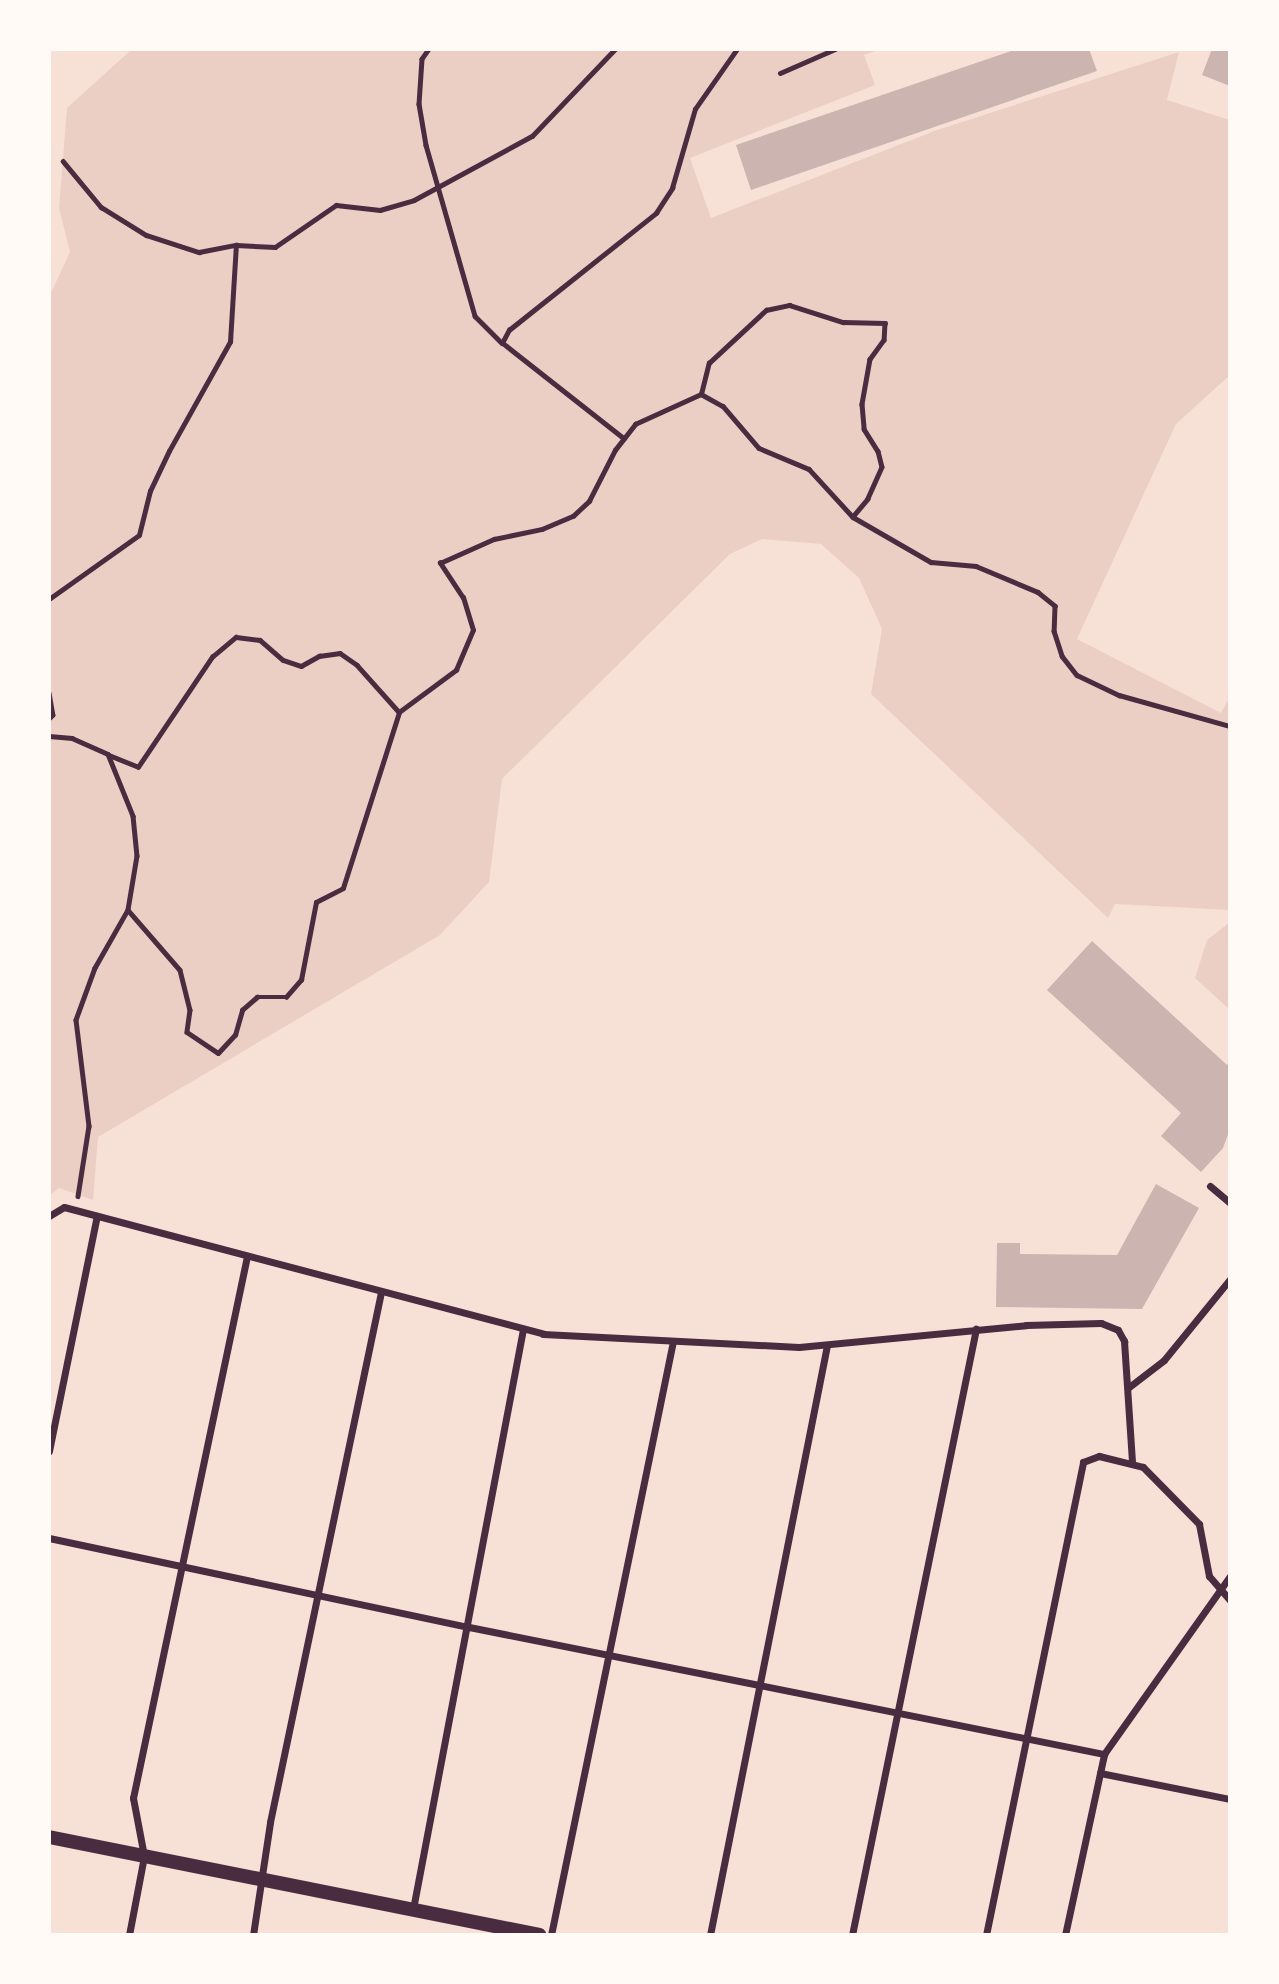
<!DOCTYPE html>
<html>
<head>
<meta charset="utf-8">
<style>
	body { margin:0 }
	#map { position:relative; width:1279px; height:1984px; overflow:hidden; background:#f7e1d7; font-family:"DM Sans",sans-serif }
	div>[style] { position:absolute }
	.green>* { inset:0; background:#ebcfc5 }
	.building>* { inset:0; background:#ccb4b1 }
	.path>* { height:4.5px; margin:-2.25px; padding:0 2.25px; transform-origin:2.25px; border-radius:2.25px; background:#4a2c40 }
	.service>* { height:5px; margin:-2.5px; padding:0 2.5px; transform-origin:2.5px; border-radius:2.5px; background:#4a2c40 }
	.minor>* { height:7px; margin:-3.5px; padding:0 3.5px; transform-origin:3.5px; border-radius:3.5px; background:#4a2c40 }
	.secondary>* { height:14px; margin:-7px; padding:0 7px; transform-origin:7px; border-radius:7px; background:#4a2c40 }
	span { translate:-50% -50%; white-space:nowrap; text-align:center; line-height:1.15; -webkit-text-stroke:7px #fffaf5; paint-order:stroke }
	.frame { position:absolute; inset:0; border:51px solid #fffaf5; pointer-events:none }
</style>
</head>
<body>
<div id="map">
	<div class="green">
		<div style="clip-path:polygon(132px 49px,881px 49px,864px 55px,875px 85px,690px 158px,711px 218px,937px 130px,1179px 52px,1167px 100px,1230px 120px,1230px 375px,1176px 424px,1077px 639px,1221px 713px,1230px 696px,1230px 910px,1115px 904px,1108px 918px,871px 694px,882px 629px,859px 578px,821px 544px,762px 539px,730px 554px,502px 779px,489px 882px,440px 935px,98px 1137px,93px 1200px,59px 1188px,49px 1196px,49px 297px,70px 252px,59px 208px,67px 108px)"></div>
		<div style="clip-path:polygon(1230px 922px,1230px 1010px,1195px 978px,1207px 940px)"></div>
	</div>
	<div class="building">
		<div style="clip-path:polygon(1017px 49px,1089px 49px,1097px 71px,751px 190px,736px 145px)"></div>
		<div style="clip-path:polygon(1212px 49px,1230px 49px,1230px 86px,1202px 75px)"></div>
		<div style="clip-path:polygon(1092px 941px,1227px 1065px,1230px 1061px,1230px 1129px,1223px 1148px,1201px 1172px,1161px 1136px,1181px 1113px,1047px 990px)"></div>
		<div style="clip-path:polygon(1156px 1184px,1199px 1208px,1142px 1309px,996px 1307px,997px 1243px,1020px 1243px,1020px 1254px,1117px 1255px)"></div>
	</div>
	<div class="path">
		<div style="left:429px;top:49px;width:12px;rotate:125deg"></div>
		<div style="left:422px;top:59px;width:45px;rotate:93.8deg"></div>
		<div style="left:419px;top:104px;width:42px;rotate:80.3deg"></div>
		<div style="left:426px;top:145px;width:178px;rotate:74deg"></div>
		<div style="left:475px;top:316px;width:38px;rotate:45deg"></div>
		<div style="left:63px;top:161px;width:60px;rotate:50.4deg"></div>
		<div style="left:101px;top:207px;width:53px;rotate:31.9deg"></div>
		<div style="left:146px;top:235px;width:56px;rotate:17.8deg"></div>
		<div style="left:199px;top:252px;width:38px;rotate:-11deg"></div>
		<div style="left:701px;top:394px;width:32px;rotate:-76deg"></div>
		<div style="left:709px;top:363px;width:78px;rotate:-42.9deg"></div>
		<div style="left:766px;top:310px;width:24px;rotate:-12deg"></div>
		<div style="left:789px;top:305px;width:57px;rotate:17.5deg"></div>
		<div style="left:843px;top:322px;width:42px;rotate:1.4deg"></div>
		<div style="left:885px;top:323px;width:17px;rotate:93deg"></div>
		<div style="left:884px;top:340px;width:24px;rotate:126deg"></div>
		<div style="left:870px;top:359px;width:46px;rotate:100.1deg"></div>
		<div style="left:862px;top:404px;width:25px;rotate:85deg"></div>
		<div style="left:864px;top:429px;width:26px;rotate:58deg"></div>
		<div style="left:878px;top:451px;width:16px;rotate:76deg"></div>
		<div style="left:882px;top:467px;width:35px;rotate:114deg"></div>
		<div style="left:868px;top:499px;width:23px;rotate:130deg"></div>
		<div style="left:624px;top:439px;width:155px;rotate:-141.8deg"></div>
		<div style="left:502px;top:343px;width:15px;rotate:-62deg"></div>
		<div style="left:509px;top:330px;width:188px;rotate:-38.5deg"></div>
		<div style="left:656px;top:213px;width:30px;rotate:-57deg"></div>
		<div style="left:672px;top:188px;width:82px;rotate:-73.8deg"></div>
		<div style="left:695px;top:109px;width:73px;rotate:-55deg"></div>
		<div style="left:49px;top:599px;width:110px;rotate:-35.4deg"></div>
		<div style="left:139px;top:535px;width:45px;rotate:-76deg"></div>
		<div style="left:150px;top:491px;width:44px;rotate:-64.6deg"></div>
		<div style="left:169px;top:451px;width:125px;rotate:-60.8deg"></div>
		<div style="left:230px;top:342px;width:97px;rotate:-86.5deg"></div>
		<div style="left:236px;top:245px;width:39px;rotate:3deg"></div>
		<div style="left:275px;top:247px;width:74px;rotate:-34.5deg"></div>
		<div style="left:336px;top:205px;width:44px;rotate:6.5deg"></div>
		<div style="left:380px;top:210px;width:35px;rotate:-16deg"></div>
		<div style="left:414px;top:200px;width:134px;rotate:-28.5deg"></div>
		<div style="left:532px;top:136px;width:120px;rotate:-46.3deg"></div>
		<div style="left:49px;top:693px;width:22px;rotate:80deg"></div>
		<div style="left:53px;top:715px;width:6px;rotate:135deg"></div>
		<div style="left:49px;top:736px;width:23px;rotate:5deg"></div>
		<div style="left:72px;top:738px;width:39px;rotate:24deg"></div>
		<div style="left:108px;top:754px;width:67px;rotate:68deg"></div>
		<div style="left:133px;top:816px;width:40px;rotate:84.3deg"></div>
		<div style="left:137px;top:856px;width:55px;rotate:99.5deg"></div>
		<div style="left:128px;top:910px;width:67px;rotate:119.6deg"></div>
		<div style="left:95px;top:968px;width:55px;rotate:110.1deg"></div>
		<div style="left:76px;top:1020px;width:107px;rotate:83deg"></div>
		<div style="left:89px;top:1126px;width:71px;rotate:98.9deg"></div>
		<div style="left:109px;top:755px;width:31px;rotate:22deg"></div>
		<div style="left:138px;top:767px;width:133px;rotate:-56.1deg"></div>
		<div style="left:212px;top:657px;width:31px;rotate:-40deg"></div>
		<div style="left:236px;top:637px;width:24px;rotate:7deg"></div>
		<div style="left:260px;top:640px;width:30px;rotate:41deg"></div>
		<div style="left:283px;top:660px;width:19px;rotate:18deg"></div>
		<div style="left:301px;top:666px;width:21px;rotate:-29deg"></div>
		<div style="left:319px;top:656px;width:21px;rotate:-8deg"></div>
		<div style="left:340px;top:653px;width:21px;rotate:35deg"></div>
		<div style="left:357px;top:665px;width:63px;rotate:48.2deg"></div>
		<div style="left:128px;top:910px;width:79px;rotate:49.1deg"></div>
		<div style="left:180px;top:970px;width:41px;rotate:76deg"></div>
		<div style="left:190px;top:1010px;width:22px;rotate:98deg"></div>
		<div style="left:187px;top:1032px;width:37px;rotate:34deg"></div>
		<div style="left:218px;top:1053px;width:25px;rotate:-47deg"></div>
		<div style="left:235px;top:1035px;width:26px;rotate:-74deg"></div>
		<div style="left:242px;top:1010px;width:20px;rotate:-41deg"></div>
		<div style="left:257px;top:997px;width:29px"></div>
		<div style="left:286px;top:997px;width:23px;rotate:-49deg"></div>
		<div style="left:301px;top:980px;width:79px;rotate:-79.1deg"></div>
		<div style="left:316px;top:902px;width:30px;rotate:-27deg"></div>
		<div style="left:343px;top:888px;width:185px;rotate:-72.3deg"></div>
		<div style="left:399px;top:712px;width:71px;rotate:-36.4deg"></div>
		<div style="left:456px;top:670px;width:43px;rotate:-67deg"></div>
		<div style="left:473px;top:630px;width:34px;rotate:-107deg"></div>
		<div style="left:463px;top:598px;width:42px;rotate:-123.3deg"></div>
		<div style="left:440px;top:563px;width:59px;rotate:-24deg"></div>
		<div style="left:494px;top:539px;width:49px;rotate:-11.8deg"></div>
		<div style="left:542px;top:529px;width:34px;rotate:-23deg"></div>
		<div style="left:573px;top:516px;width:22px;rotate:-43deg"></div>
		<div style="left:589px;top:501px;width:57px;rotate:-63deg"></div>
		<div style="left:615px;top:450px;width:33px;rotate:-52deg"></div>
		<div style="left:635px;top:424px;width:72px;rotate:-24.4deg"></div>
		<div style="left:701px;top:394px;width:25px;rotate:29deg"></div>
		<div style="left:723px;top:406px;width:55px;rotate:49.4deg"></div>
		<div style="left:759px;top:448px;width:54px;rotate:22.8deg"></div>
		<div style="left:809px;top:469px;width:65px;rotate:47.5deg"></div>
		<div style="left:853px;top:517px;width:90px;rotate:30deg"></div>
		<div style="left:931px;top:562px;width:45px;rotate:5.1deg"></div>
		<div style="left:976px;top:566px;width:67px;rotate:22.8deg"></div>
		<div style="left:1038px;top:592px;width:22px;rotate:39deg"></div>
		<div style="left:1055px;top:606px;width:25px;rotate:92deg"></div>
		<div style="left:1054px;top:631px;width:26px;rotate:72deg"></div>
		<div style="left:1062px;top:656px;width:24px;rotate:52deg"></div>
		<div style="left:1077px;top:675px;width:47px;rotate:25.5deg"></div>
		<div style="left:1119px;top:695px;width:115px;rotate:15.6deg"></div>
	</div>
	<div class="service">
		<div style="left:780px;top:73px;width:60px;rotate:-23.6deg"></div>
	</div>
	<div class="minor">
		<div style="left:1210px;top:1186px;width:26px;rotate:40deg"></div>
		<div style="left:49px;top:1216px;width:17px;rotate:-31deg"></div>
		<div style="left:64px;top:1207px;width:496px;rotate:14.8deg"></div>
		<div style="left:543px;top:1334px;width:256px;rotate:2.9deg"></div>
		<div style="left:799px;top:1347px;width:228px;rotate:-5.5deg"></div>
		<div style="left:1026px;top:1325px;width:75px;rotate:-1.5deg"></div>
		<div style="left:1101px;top:1323px;width:18px;rotate:22deg"></div>
		<div style="left:1118px;top:1330px;width:13px;rotate:61deg"></div>
		<div style="left:1124px;top:1341px;width:120px;rotate:86.2deg"></div>
		<div style="left:1129px;top:1387px;width:44px;rotate:-37.6deg"></div>
		<div style="left:1164px;top:1360px;width:104px;rotate:-50.8deg"></div>
		<div style="left:49px;top:1451px;width:240px;rotate:-78.5deg"></div>
		<div style="left:49px;top:1538px;width:429px;rotate:12deg"></div>
		<div style="left:469px;top:1627px;width:648px;rotate:11.31deg"></div>
		<div style="left:1100px;top:1773px;width:133px;rotate:11.3deg"></div>
		<div style="left:413px;top:1909px;width:590px;rotate:-79.26deg"></div>
		<div style="left:129px;top:1935px;width:80px;rotate:-79.2deg"></div>
		<div style="left:144px;top:1856px;width:59px;rotate:-100.7deg"></div>
		<div style="left:133px;top:1798px;width:554px;rotate:-78.12deg"></div>
		<div style="left:253px;top:1935px;width:114px;rotate:-81.4deg"></div>
		<div style="left:270px;top:1822px;width:541px;rotate:-78.17deg"></div>
		<div style="left:551px;top:1935px;width:606px;rotate:-78.39deg"></div>
		<div style="left:710px;top:1935px;width:601px;rotate:-78.78deg"></div>
		<div style="left:852px;top:1935px;width:619px;rotate:-78.44deg"></div>
		<div style="left:986px;top:1935px;width:483px;rotate:-78.4deg"></div>
		<div style="left:1083px;top:1462px;width:17px;rotate:-21deg"></div>
		<div style="left:1099px;top:1456px;width:45px;rotate:14deg"></div>
		<div style="left:1143px;top:1467px;width:80px;rotate:45.5deg"></div>
		<div style="left:1199px;top:1524px;width:53px;rotate:79.1deg"></div>
		<div style="left:1209px;top:1576px;width:32px;rotate:49deg"></div>
		<div style="left:1065px;top:1935px;width:185px;rotate:-77.8deg"></div>
		<div style="left:1104px;top:1754px;width:218px;rotate:-54.7deg"></div>
	</div>
	<div class="secondary">
		<div style="left:49px;top:1837px;width:500px;rotate:11.3deg"></div>
	</div>
	<div class="frame"></div>
</div>
</body>
</html>
